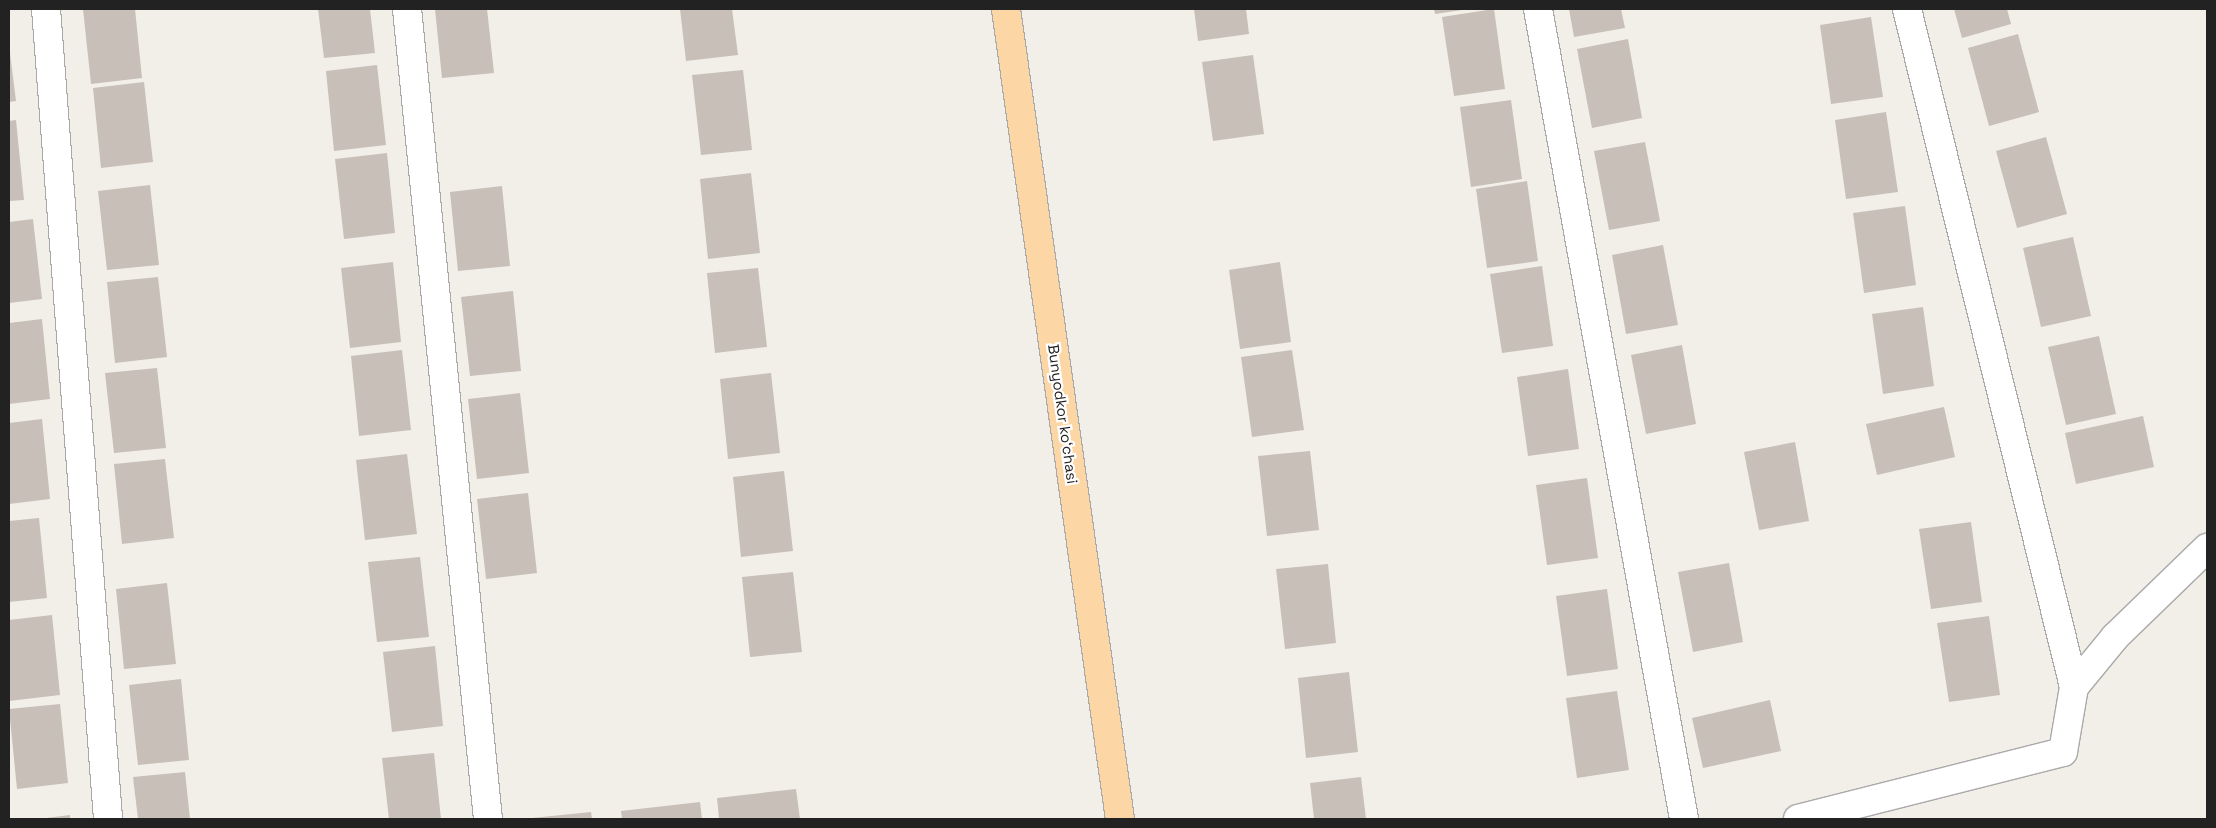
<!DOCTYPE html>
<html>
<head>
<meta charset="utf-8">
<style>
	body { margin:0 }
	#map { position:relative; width:2216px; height:828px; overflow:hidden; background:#f2efe9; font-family:"Space Grotesk",sans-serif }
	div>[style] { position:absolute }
	.building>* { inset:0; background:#c7bfb8 }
	.roads { filter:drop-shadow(1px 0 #a9a9a9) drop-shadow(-1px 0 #a9a9a9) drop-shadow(0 1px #a9a9a9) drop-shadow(0 -1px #a9a9a9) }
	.minor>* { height:28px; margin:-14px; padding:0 14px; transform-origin:14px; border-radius:14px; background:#fff }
	.major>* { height:28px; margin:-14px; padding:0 14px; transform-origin:14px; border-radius:14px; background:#fcd6a4 }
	span { translate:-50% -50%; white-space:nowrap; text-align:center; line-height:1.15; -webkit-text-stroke:4.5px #fff; paint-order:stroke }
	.street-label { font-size:15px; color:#222 }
	.frame { position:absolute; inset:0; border:10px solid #222; pointer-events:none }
</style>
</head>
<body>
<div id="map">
	<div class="building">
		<div style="clip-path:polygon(83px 9px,135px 9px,142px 78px,91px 84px)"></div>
		<div style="clip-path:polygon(318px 9px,370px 9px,375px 53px,324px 58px)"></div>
		<div style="clip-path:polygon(435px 9px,487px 9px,494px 73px,442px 78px)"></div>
		<div style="clip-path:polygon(680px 9px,732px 9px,738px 55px,686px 61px)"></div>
		<div style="clip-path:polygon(1194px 9px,1246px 9px,1249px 34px,1198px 41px)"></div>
		<div style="clip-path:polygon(1434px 9px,1462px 9px,1462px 10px,1435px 14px)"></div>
		<div style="clip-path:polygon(1494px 9px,1505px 89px,1454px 96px,1442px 17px)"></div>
		<div style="clip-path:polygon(1569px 9px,1621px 9px,1625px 28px,1574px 37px)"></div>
		<div style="clip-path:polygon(1954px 9px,2007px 9px,2011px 24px,1962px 38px)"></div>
		<div style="clip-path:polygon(1871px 17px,1883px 97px,1831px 104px,1820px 25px)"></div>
		<div style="clip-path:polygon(2018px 34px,2039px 112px,1989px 126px,1968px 48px)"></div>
		<div style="clip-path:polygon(1628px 39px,1642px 118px,1592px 128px,1577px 49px)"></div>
		<div style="clip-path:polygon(9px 45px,16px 101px,9px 102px)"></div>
		<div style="clip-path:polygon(1253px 55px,1264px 134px,1213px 141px,1202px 62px)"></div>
		<div style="clip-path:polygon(377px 65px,386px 145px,334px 151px,326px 71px)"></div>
		<div style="clip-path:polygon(743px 70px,752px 150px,701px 155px,692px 75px)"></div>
		<div style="clip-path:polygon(144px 82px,153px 162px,101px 168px,93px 88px)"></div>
		<div style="clip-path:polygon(1511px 100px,1522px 179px,1471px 187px,1460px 107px)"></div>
		<div style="clip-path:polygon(1886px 112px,1898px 192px,1846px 199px,1835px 120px)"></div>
		<div style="clip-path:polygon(16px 120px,24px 200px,9px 201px,9px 121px)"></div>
		<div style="clip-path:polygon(2046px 137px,2067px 214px,2017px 228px,1996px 151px)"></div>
		<div style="clip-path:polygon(1645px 142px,1660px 221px,1609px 230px,1594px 151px)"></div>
		<div style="clip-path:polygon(387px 153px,395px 233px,344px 239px,335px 159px)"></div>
		<div style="clip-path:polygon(751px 173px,760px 253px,708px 259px,700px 179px)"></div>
		<div style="clip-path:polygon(1527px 181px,1538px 261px,1487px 268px,1476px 189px)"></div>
		<div style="clip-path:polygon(150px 185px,159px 265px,107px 270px,98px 191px)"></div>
		<div style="clip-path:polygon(502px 186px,510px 266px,458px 271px,450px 192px)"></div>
		<div style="clip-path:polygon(1905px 206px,1916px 285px,1864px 293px,1853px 213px)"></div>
		<div style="clip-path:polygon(33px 219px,42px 299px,9px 303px,9px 222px)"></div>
		<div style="clip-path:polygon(2073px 237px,2091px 316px,2041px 327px,2023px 248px)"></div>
		<div style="clip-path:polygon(1663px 245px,1678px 325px,1626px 334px,1612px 255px)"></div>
		<div style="clip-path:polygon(393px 262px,401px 342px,350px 348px,341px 268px)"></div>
		<div style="clip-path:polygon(1280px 262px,1291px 342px,1240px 349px,1229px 270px)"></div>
		<div style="clip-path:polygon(1542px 266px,1553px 346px,1502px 353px,1490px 274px)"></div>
		<div style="clip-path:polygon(758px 268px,767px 347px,715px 353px,707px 273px)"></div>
		<div style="clip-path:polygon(158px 277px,167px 357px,115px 363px,107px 282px)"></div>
		<div style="clip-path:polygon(513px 291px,521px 371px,470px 376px,461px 297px)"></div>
		<div style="clip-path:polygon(1923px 307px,1934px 386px,1883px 394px,1872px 314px)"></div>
		<div style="clip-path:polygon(42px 319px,50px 399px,9px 404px,9px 323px)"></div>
		<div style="clip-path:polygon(2099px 336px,2116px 414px,2066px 425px,2048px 347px)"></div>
		<div style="clip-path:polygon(1682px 345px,1696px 424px,1646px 434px,1631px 355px)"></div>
		<div style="clip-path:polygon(402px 350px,411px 430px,359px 436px,351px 356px)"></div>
		<div style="clip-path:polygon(1292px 350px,1304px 430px,1252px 437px,1241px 357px)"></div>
		<div style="clip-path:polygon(157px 368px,166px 448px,114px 453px,105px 373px)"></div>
		<div style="clip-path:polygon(1568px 369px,1579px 449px,1528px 456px,1517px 377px)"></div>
		<div style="clip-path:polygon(771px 373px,780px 453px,728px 459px,720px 379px)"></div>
		<div style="clip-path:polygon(520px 393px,529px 473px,477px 479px,468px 399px)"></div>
		<div style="clip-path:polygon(1944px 407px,1955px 457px,1877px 475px,1866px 424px)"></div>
		<div style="clip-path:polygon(2143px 416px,2154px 467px,2076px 484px,2065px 433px)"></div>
		<div style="clip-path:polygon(42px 419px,50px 499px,9px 504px,9px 423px)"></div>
		<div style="clip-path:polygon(1795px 442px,1809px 521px,1759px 530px,1744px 452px)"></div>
		<div style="clip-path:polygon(1310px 451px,1319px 530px,1267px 536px,1258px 456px)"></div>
		<div style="clip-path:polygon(407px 454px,417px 534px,365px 540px,356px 460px)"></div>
		<div style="clip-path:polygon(165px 459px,174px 538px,122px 544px,114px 464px)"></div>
		<div style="clip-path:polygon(784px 471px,793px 551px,741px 557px,733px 477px)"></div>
		<div style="clip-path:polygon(1587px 478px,1598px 558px,1547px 565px,1536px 485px)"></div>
		<div style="clip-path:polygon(528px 493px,537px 573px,486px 579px,477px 499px)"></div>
		<div style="clip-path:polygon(39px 518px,47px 598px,9px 602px,9px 521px)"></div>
		<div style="clip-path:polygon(1971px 522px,1982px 602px,1931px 609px,1919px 529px)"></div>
		<div style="clip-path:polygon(420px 557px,429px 637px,377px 642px,368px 562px)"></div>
		<div style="clip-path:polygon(1729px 563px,1743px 642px,1693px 652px,1678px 572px)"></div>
		<div style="clip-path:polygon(1328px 564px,1336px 643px,1285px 649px,1276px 569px)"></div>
		<div style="clip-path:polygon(793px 572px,802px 652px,750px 657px,742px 577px)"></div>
		<div style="clip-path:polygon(167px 583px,176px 664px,124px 669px,116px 589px)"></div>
		<div style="clip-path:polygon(1607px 589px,1618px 669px,1567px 676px,1556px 596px)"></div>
		<div style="clip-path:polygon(52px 615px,60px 695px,9px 701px,9px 620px)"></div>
		<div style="clip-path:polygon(1989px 616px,2000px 695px,1949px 702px,1937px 623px)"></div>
		<div style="clip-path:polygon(435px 646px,443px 726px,392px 732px,383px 652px)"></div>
		<div style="clip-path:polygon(1349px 672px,1358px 752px,1306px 758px,1298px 678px)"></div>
		<div style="clip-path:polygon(181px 679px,189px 760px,138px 765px,129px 685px)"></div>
		<div style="clip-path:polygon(1617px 691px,1629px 770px,1577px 778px,1566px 698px)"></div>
		<div style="clip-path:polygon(1770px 700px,1781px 751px,1703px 768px,1692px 718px)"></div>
		<div style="clip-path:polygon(60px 704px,68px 783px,17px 789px,9px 709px)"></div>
		<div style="clip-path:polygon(434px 753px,441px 819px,389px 819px,382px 758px)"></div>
		<div style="clip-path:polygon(185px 772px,190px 819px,138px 819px,133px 777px)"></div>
		<div style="clip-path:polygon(1361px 777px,1366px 819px,1314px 819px,1310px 783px)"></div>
		<div style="clip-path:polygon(796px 789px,800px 819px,719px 819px,717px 798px)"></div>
		<div style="clip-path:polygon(700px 802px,702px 819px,622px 819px,621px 811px)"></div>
		<div style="clip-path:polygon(591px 812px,592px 819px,532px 819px,532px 818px)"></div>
		<div style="clip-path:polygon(70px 815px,70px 819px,46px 819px,46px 818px)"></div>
	</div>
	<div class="roads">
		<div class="minor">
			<div style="left:46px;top:9px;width:812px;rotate:85.62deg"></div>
			<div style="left:407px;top:9px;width:814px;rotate:84.29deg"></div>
			<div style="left:1538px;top:9px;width:823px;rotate:79.78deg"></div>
			<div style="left:1907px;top:9px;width:698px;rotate:76.16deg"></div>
			<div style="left:1798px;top:819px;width:273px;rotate:-14.2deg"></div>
			<div style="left:2063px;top:752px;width:66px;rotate:-80.4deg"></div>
			<div style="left:2074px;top:687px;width:65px;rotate:-50.6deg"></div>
			<div style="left:2115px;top:637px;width:128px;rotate:-44.1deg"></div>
		</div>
		<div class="major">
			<div style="left:1006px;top:9px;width:818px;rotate:81.99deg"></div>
		</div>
	</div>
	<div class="street-label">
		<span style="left:1063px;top:414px;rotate:82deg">Bunyodkor koʻchasi</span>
	</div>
	<div class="frame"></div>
</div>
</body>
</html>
